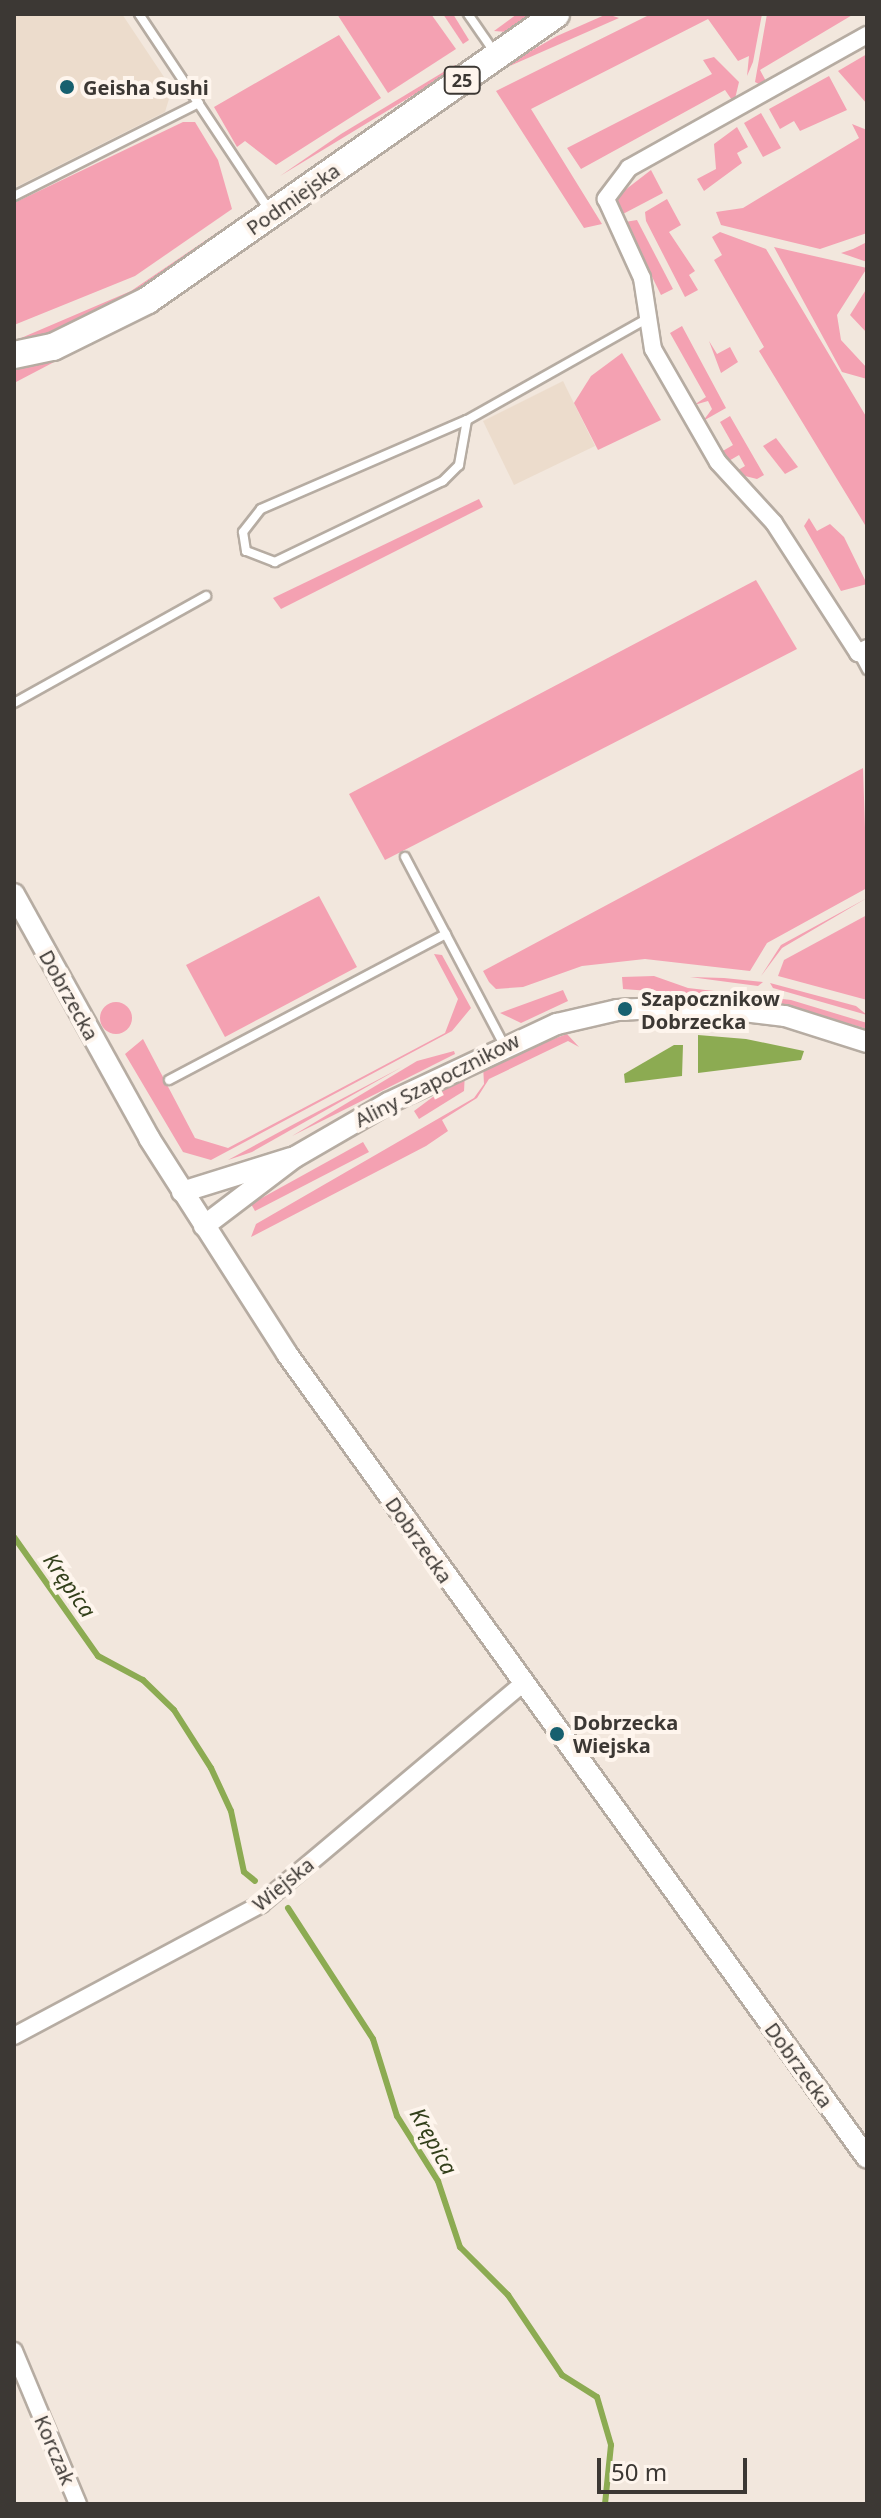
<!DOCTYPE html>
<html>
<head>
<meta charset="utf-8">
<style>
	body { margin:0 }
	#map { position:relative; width:881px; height:2518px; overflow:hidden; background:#f2e7dd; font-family:"Noto Sans",sans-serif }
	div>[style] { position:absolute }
	.built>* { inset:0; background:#ecdccc }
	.green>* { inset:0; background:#f4a1b2 }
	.round { border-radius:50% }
	.water>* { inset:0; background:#8cab52 }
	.stream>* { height:6px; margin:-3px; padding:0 3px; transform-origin:3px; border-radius:3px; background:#8cab52 }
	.roads { filter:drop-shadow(2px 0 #b6aca2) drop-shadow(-2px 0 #b6aca2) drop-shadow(0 2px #b6aca2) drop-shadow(0 -2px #b6aca2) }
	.service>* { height:8px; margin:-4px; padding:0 4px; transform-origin:4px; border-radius:4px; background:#fff }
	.minor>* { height:16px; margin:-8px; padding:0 8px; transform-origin:8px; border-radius:8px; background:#fff }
	.tertiary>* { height:20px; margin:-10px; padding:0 10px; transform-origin:10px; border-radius:10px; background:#fff }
	.primary>* { height:26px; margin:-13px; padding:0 13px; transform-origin:13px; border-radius:13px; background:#fff }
	.dots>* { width:22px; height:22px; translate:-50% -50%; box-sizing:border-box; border:4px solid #fef5ed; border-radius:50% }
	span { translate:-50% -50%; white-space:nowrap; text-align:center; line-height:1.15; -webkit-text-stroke:8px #fef5ed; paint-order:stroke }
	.shield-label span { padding:2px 6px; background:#fef5ed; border:2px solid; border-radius:6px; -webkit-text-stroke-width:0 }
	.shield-label { font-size:18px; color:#3c3834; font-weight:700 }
	.poi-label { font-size:20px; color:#3c3834; font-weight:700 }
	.left { translate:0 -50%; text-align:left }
	.street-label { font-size:20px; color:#3c3834 }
	.water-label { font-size:22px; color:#323f1a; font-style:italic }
	.frame { position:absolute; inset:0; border:16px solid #3c3834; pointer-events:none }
	.scale { position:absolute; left:597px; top:2458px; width:150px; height:36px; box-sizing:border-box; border:4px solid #3c3834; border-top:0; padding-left:10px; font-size:24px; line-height:28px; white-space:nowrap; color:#3c3834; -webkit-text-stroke:6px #fef5ed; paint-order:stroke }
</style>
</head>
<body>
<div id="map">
	<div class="built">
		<div style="clip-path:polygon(14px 14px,122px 14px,172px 89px,165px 112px,14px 188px)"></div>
		<div style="clip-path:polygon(563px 381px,595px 446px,514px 485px,483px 421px)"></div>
	</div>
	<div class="green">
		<div style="clip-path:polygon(337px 14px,431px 14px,456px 49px,388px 93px)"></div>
		<div style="clip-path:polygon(443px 14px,453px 14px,469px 40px,463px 44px)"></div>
		<div style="clip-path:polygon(517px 14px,534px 14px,507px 32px,494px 31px)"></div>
		<div style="clip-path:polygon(607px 14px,619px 18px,487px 76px,557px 36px)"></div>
		<div style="clip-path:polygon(651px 14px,762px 14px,753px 62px,747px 76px,749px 56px,738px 61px,708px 19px,531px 109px,602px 224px,584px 228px,496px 91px)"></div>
		<div style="clip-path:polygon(767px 14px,854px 14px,760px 70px,767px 83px,759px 84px,755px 82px)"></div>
		<div style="clip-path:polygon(339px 35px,381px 98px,276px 165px,245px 141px,237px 147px,214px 107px)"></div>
		<div style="clip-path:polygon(867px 54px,867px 104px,838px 71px)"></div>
		<div style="clip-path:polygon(714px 57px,739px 82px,734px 103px,725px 90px,581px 169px,567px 148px,712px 74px,703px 60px)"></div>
		<div style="clip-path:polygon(455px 65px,461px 66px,280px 176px,341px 134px)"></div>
		<div style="clip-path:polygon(829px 76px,847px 110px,800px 131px,794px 121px,780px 129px,769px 109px)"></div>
		<div style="clip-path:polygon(761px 113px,781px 148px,763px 157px,744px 123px)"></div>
		<div style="clip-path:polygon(183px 122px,195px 122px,218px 160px,232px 209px,135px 276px,14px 325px,14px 203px)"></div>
		<div style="clip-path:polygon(852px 124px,867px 130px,867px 233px,820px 249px,721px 225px,716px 212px,743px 208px,859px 138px)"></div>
		<div style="clip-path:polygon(737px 127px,748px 147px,737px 153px,742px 163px,704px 191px,697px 179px,716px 169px,714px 144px)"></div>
		<div style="clip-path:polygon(651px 170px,663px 193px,621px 215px,616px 197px)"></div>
		<div style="clip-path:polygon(667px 199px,681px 225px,669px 232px,695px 271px,689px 275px,698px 290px,685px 297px,646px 221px,645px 212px)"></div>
		<div style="clip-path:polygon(240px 217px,130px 297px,50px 334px,14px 341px,131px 291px)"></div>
		<div style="clip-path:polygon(637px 220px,673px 289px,661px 295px,625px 222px)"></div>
		<div style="clip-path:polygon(720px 232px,766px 249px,867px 418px,865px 525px,759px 351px,764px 347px,714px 260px,722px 255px,712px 237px)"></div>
		<div style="clip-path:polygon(867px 242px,867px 262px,841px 253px,853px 249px)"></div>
		<div style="clip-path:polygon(774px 247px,867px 268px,837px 315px,841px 340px,867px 368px,867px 379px,842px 372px)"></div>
		<div style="clip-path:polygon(867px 288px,867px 333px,850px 315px)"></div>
		<div style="clip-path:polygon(682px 326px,726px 408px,703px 421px,712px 409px,708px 401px,694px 405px,706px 397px,670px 333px)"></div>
		<div style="clip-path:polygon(709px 341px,717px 354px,730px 347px,738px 362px,721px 373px)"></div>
		<div style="clip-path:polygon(622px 353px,661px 420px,598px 450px,574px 403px,591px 376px)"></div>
		<div style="clip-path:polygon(58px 360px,16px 382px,14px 378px,14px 368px)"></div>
		<div style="clip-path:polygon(730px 416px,764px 475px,757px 479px,733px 473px,745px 466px,739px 455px,727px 462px,721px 452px,733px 445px,720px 422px)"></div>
		<div style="clip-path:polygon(776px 438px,798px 467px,785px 474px,763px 446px)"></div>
		<div style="clip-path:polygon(479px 499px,483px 507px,281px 609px,273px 598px)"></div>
		<div style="clip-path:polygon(809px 518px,817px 531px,830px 524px,844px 537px,867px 584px,841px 591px,804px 526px)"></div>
		<div style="clip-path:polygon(756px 580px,797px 649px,385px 860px,349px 794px)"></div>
		<div style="clip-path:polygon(863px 768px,867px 888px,767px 943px,750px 971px,645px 959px,582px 966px,523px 987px,496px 989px,489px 982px,483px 971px)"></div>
		<div style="clip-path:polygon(319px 896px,357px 967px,225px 1037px,186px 965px)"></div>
		<div style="clip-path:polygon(867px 898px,782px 948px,761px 976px,781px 945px)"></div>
		<div style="clip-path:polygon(867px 915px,867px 1000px,778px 976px,784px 960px)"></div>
		<div style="clip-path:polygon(434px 954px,442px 955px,471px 1008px,452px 1031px,211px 1160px,183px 1152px,125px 1054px,143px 1039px,195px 1138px,228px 1148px,445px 1033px,458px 999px)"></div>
		<div style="clip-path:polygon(654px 976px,688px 988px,791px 1000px,867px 1023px,867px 1029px,770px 1000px,623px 989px,622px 977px)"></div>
		<div style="clip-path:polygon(690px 977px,724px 978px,763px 982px,758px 986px)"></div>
		<div style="clip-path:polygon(770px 983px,856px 1006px,867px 1015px,773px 988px)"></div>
		<div style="clip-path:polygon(563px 990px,568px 1001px,521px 1023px,500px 1013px)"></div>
		<div class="round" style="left:100px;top:1002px;width:32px;height:32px"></div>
		<div style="clip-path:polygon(567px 1034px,579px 1047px,568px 1041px,489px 1079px,477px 1098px,442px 1120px,448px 1131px,426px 1146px,251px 1237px,256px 1224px,474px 1098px,484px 1084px,483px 1065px)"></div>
		<div style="clip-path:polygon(454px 1051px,455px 1054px,292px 1136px,417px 1061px)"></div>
		<div style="clip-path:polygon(402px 1067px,252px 1152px,228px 1160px,296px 1123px)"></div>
		<div style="clip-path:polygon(465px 1073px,464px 1091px,419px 1119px,414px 1111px)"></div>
		<div style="clip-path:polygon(363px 1142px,369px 1152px,255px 1211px,251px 1204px)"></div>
	</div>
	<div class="water">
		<div style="clip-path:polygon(698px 1035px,746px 1039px,804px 1051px,801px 1060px,698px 1073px)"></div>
		<div style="clip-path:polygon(674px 1045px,683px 1045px,682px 1076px,625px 1083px,624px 1074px)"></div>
	</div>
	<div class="stream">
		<div style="left:14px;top:1537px;width:146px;rotate:54.8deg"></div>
		<div style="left:98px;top:1656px;width:51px;rotate:28.1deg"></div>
		<div style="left:143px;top:1680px;width:43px;rotate:44.1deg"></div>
		<div style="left:174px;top:1710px;width:69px;rotate:57.5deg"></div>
		<div style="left:211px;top:1768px;width:47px;rotate:65.1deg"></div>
		<div style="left:231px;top:1811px;width:62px;rotate:78deg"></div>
		<div style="left:244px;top:1872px;width:14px;rotate:39deg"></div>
		<div style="left:288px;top:1908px;width:156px;rotate:57deg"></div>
		<div style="left:373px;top:2039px;width:81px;rotate:72.7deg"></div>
		<div style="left:397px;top:2116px;width:77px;rotate:57.8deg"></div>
		<div style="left:438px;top:2181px;width:70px;rotate:71.6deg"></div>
		<div style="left:460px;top:2247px;width:68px;rotate:45deg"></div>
		<div style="left:508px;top:2295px;width:97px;rotate:56deg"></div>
		<div style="left:562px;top:2375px;width:41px;rotate:32.2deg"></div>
		<div style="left:597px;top:2397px;width:50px;rotate:73.7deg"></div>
		<div style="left:611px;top:2445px;width:59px;rotate:95.8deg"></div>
	</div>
	<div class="roads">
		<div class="service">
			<div style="left:139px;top:14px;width:235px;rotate:56.4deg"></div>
			<div style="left:468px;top:14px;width:47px;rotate:55.3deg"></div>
			<div style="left:14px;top:196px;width:207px;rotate:-26.7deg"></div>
			<div style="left:467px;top:420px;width:46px;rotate:100.1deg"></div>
			<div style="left:459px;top:465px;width:23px;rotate:135deg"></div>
			<div style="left:443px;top:481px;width:187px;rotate:154.3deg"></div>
			<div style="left:275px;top:562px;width:31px;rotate:-159deg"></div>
			<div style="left:246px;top:551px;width:19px;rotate:-99deg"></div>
			<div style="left:243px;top:532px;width:29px;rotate:-52deg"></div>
			<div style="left:261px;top:509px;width:224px;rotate:-23.4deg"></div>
			<div style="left:467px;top:420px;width:206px;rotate:-29.4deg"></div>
			<div style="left:858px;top:653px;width:19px;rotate:62deg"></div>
			<div style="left:14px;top:703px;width:220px;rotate:-29.1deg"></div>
			<div style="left:405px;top:857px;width:210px;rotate:62.2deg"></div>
			<div style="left:169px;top:1080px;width:313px;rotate:-27.8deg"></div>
		</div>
		<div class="minor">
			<div style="left:867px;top:35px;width:273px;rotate:150.8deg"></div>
			<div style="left:629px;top:168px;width:39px;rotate:127deg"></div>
			<div style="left:606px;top:199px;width:87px;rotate:65.5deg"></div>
			<div style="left:642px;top:278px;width:72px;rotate:81.2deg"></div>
			<div style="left:653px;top:349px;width:130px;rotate:60.1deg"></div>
			<div style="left:718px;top:462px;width:83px;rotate:47.4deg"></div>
			<div style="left:774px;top:523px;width:155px;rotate:57.1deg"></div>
			<div style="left:858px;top:653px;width:10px;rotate:-29deg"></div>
			<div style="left:14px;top:2036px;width:280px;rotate:-28.1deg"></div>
			<div style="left:261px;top:1904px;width:340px;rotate:-40.1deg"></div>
			<div style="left:14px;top:2351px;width:166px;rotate:67.3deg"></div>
		</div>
		<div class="tertiary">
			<div style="left:14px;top:894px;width:279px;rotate:61deg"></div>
			<div style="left:149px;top:1138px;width:256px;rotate:57.4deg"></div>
			<div style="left:287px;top:1354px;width:991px;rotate:54.19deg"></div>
			<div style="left:182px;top:1192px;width:114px;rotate:-17.3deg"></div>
			<div style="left:204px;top:1226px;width:114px;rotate:-37.2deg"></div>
			<div style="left:295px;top:1157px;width:108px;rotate:-30.1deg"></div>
			<div style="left:388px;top:1103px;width:187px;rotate:-25.1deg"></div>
			<div style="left:557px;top:1024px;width:62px;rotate:-13.1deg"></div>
			<div style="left:617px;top:1010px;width:85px;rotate:-2.7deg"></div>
			<div style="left:702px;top:1006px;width:84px;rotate:6.9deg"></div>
			<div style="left:785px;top:1016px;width:86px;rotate:17.6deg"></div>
		</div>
		<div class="primary">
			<div style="left:14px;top:355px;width:40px;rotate:-12deg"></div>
			<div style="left:53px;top:347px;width:106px;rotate:-26.3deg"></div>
			<div style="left:148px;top:300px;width:498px;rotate:-35deg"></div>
		</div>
	</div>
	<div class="dots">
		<div style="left:67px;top:87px;background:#17606f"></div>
		<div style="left:625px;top:1009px;background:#17606f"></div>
		<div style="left:557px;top:1734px;background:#17606f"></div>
	</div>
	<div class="shield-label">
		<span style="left:462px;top:80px">25</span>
	</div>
	<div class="poi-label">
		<span class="left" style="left:83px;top:87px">Geisha Sushi</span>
		<span class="left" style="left:641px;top:1010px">Szapocznikow<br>Dobrzecka</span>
		<span class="left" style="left:573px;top:1734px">Dobrzecka<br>Wiejska</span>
	</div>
	<div class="street-label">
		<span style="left:293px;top:199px;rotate:-35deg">Podmiejska</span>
		<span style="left:69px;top:995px;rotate:61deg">Dobrzecka</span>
		<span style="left:437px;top:1080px;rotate:-27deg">Aliny Szapocznikow</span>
		<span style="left:419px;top:1540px;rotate:55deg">Dobrzecka</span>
		<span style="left:283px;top:1884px;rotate:-39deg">Wiejska</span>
		<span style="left:799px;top:2065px;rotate:54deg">Dobrzecka</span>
		<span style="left:55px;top:2450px;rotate:67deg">Korczak</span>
	</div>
	<div class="water-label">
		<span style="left:70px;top:1585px;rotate:55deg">Krępica</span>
		<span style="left:434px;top:2141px;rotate:61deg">Krępica</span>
	</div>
	<div class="frame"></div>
	<div class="scale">50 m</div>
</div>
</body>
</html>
